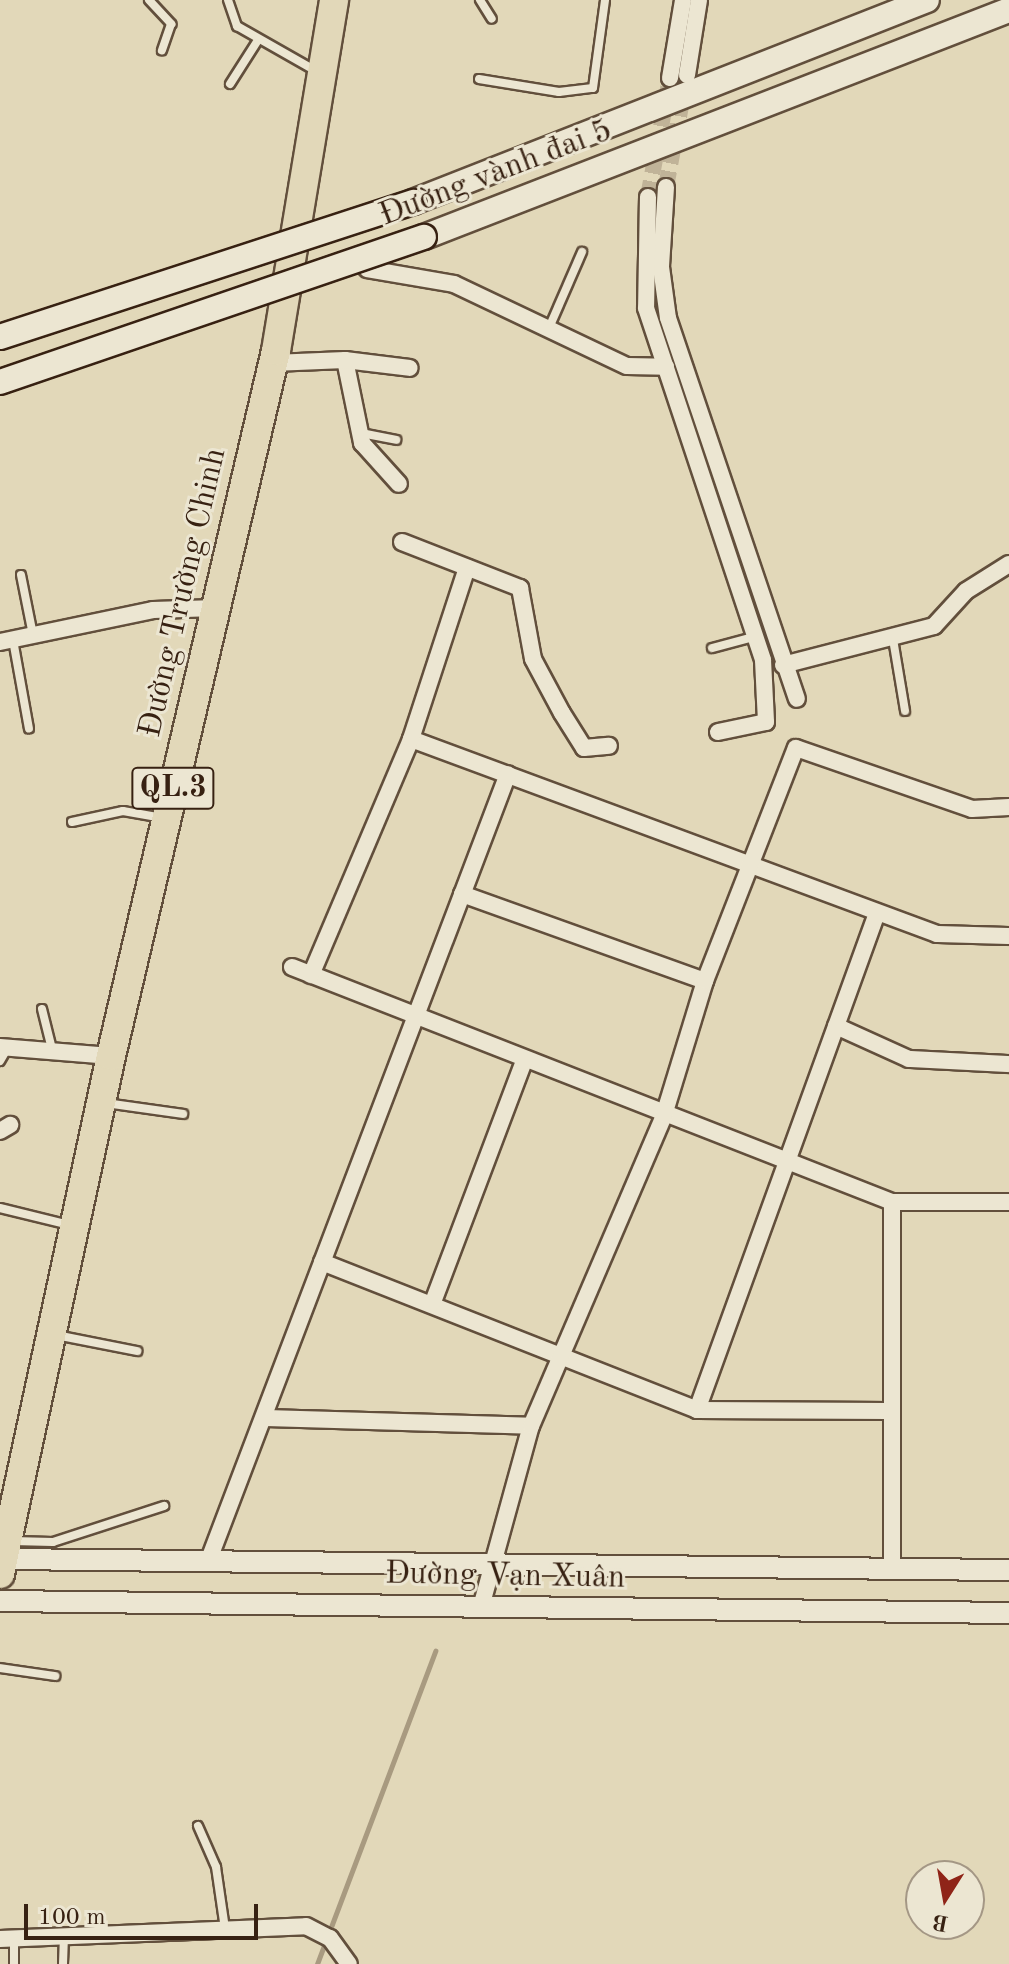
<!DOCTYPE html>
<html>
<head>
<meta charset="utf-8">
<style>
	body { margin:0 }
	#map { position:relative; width:1009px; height:1964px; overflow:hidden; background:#e2d8b9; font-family:"Old Standard TT",serif }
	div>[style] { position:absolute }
	.stream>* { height:5px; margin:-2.5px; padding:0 2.5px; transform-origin:2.5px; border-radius:2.5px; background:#a89a80 }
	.minor-tunnel>* { height:16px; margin-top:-8px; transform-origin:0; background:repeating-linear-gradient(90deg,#c0b398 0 16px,transparent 0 24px) }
	.roads { filter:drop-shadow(2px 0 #624f3c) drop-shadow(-2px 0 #624f3c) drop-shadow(0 2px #624f3c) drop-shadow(0 -2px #624f3c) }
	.service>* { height:8px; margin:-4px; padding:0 4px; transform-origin:4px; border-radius:4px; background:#ece6d2 }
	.minor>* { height:16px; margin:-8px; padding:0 8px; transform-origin:8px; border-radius:8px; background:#ece6d2 }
	.tertiary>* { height:20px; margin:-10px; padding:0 10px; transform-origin:10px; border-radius:10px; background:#ece6d2 }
	.secondary>* { height:24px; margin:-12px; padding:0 12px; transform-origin:12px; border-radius:12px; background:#ece6d2 }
	.trunk>* { height:28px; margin:-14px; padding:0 14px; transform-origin:14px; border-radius:14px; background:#e2d8b9 }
	.bridges { filter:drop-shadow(2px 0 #372112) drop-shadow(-2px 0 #372112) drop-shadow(0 2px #372112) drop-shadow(0 -2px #372112) }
	.secondary-bridge>* { height:24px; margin:-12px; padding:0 12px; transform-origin:12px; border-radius:12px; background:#ece6d2 }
	span { translate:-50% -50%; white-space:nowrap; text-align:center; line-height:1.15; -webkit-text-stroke:6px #ece6d2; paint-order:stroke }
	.shield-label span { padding:2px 6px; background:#ece6d2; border:2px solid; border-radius:6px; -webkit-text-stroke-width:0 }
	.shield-label { font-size:30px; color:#372112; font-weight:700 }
	.street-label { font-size:32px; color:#372112 }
	.north { position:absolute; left:905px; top:1860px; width:80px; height:80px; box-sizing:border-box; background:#ece6d2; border:2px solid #a49785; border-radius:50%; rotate:191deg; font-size:22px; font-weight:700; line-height:32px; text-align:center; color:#372112 }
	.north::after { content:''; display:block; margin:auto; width:28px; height:36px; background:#8f2418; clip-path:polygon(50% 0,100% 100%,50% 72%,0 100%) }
	.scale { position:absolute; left:24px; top:1904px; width:234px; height:36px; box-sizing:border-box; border:4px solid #372112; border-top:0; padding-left:10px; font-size:24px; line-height:28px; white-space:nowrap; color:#372112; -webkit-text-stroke:6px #ece6d2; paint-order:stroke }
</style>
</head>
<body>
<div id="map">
	<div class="stream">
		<div style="left:317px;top:1964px;width:335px;rotate:-69.3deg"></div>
	</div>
	<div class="minor-tunnel">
		<div style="left:666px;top:187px;width:99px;rotate:-79.5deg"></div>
		<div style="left:648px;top:197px;width:121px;rotate:-79.5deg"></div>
	</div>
	<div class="roads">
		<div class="service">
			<div style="left:149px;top:0;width:33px;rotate:47deg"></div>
			<div style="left:171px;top:24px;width:28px;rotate:109deg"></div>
			<div style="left:228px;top:0;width:28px;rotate:71deg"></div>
			<div style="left:237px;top:26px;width:93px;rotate:29.6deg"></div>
			<div style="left:480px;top:0;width:22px;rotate:58deg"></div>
			<div style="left:479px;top:79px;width:81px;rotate:9.2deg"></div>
			<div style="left:559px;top:92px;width:34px;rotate:-7deg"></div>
			<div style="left:593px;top:88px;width:89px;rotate:-82.2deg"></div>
			<div style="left:230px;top:84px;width:52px;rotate:-57.5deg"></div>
			<div style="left:549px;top:328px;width:83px;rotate:-66.5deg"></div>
			<div style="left:361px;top:433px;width:36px;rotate:11deg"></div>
			<div style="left:21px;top:575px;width:61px;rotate:78.7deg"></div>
			<div style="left:893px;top:639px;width:73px;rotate:80.5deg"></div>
			<div style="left:13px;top:640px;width:90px;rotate:79.8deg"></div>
			<div style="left:712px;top:648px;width:47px;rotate:-14.9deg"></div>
			<div style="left:72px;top:822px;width:52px;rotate:-12.2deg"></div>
			<div style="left:123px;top:811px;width:39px;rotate:10deg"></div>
			<div style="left:42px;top:1009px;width:41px;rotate:76deg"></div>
			<div style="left:0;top:1061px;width:14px;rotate:-60deg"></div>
			<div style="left:106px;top:1103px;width:78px;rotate:8.1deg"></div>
			<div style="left:0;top:1208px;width:72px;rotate:13.7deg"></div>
			<div style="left:56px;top:1335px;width:83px;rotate:11.2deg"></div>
			<div style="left:12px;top:1541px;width:41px;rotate:1.4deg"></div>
			<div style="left:53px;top:1542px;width:117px;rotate:-18deg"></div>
			<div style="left:0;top:1668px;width:56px;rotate:8.3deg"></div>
			<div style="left:198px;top:1826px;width:45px;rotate:66.3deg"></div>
			<div style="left:216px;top:1867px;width:63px;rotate:81.7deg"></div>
			<div style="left:14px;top:1964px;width:26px;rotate:-90deg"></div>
			<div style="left:63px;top:1964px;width:27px;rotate:-88deg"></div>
		</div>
		<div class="minor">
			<div style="left:687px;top:75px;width:76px;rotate:-80.9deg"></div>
			<div style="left:670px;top:78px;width:79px;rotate:-80.5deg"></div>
			<div style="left:666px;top:187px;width:80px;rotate:93.6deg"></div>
			<div style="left:661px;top:267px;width:51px;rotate:82.2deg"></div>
			<div style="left:668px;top:318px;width:402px;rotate:71.3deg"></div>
			<div style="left:648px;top:197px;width:111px;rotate:91deg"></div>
			<div style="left:646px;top:308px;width:371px;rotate:71.6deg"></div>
			<div style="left:763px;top:660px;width:62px;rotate:87.2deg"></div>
			<div style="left:766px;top:722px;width:49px;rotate:168.2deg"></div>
			<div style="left:367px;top:269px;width:88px;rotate:9.8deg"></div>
			<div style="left:454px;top:284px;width:191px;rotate:25.4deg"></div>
			<div style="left:627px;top:366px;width:39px;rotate:1deg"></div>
			<div style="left:345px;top:360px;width:85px;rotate:78.4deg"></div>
			<div style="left:362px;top:443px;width:55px;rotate:47.9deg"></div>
			<div style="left:273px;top:363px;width:72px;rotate:-2.4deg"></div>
			<div style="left:345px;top:360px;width:65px;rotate:7deg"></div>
			<div style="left:402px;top:542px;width:127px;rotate:21.3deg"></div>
			<div style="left:520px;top:588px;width:72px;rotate:79.6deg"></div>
			<div style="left:533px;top:659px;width:61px;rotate:61.8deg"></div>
			<div style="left:562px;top:713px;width:41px;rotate:57.8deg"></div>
			<div style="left:584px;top:748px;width:25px;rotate:-5deg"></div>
			<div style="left:0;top:642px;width:156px;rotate:-11.8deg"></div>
			<div style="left:153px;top:610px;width:63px;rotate:-1.8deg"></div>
			<div style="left:783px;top:665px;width:156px;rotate:-14.5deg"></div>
			<div style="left:934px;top:626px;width:47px;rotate:-47.6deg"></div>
			<div style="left:966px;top:591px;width:51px;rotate:-32.1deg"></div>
			<div style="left:411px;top:739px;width:561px;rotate:20.34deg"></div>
			<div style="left:937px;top:934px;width:72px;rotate:1.6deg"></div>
			<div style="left:462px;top:894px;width:258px;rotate:19.7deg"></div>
			<div style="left:292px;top:967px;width:644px;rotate:21.39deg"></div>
			<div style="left:892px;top:1202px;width:117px"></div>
			<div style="left:311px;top:975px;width:256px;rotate:-67deg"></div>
			<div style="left:411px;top:739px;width:180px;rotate:-71.9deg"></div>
			<div style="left:836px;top:1026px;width:80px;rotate:24.3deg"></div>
			<div style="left:909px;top:1059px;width:100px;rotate:2.9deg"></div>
			<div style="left:0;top:1047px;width:111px;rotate:4.6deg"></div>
			<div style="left:0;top:1131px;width:12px;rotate:-31deg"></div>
			<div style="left:322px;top:1262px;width:403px;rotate:21.5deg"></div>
			<div style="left:697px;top:1410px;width:191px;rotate:0.3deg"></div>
			<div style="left:433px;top:1302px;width:258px;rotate:-69.3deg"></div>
			<div style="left:697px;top:1410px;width:529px;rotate:-70.09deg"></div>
			<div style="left:266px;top:1418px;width:265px;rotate:1.7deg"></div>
			<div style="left:208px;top:1562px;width:843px;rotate:-69.16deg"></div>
			<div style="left:892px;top:1568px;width:366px;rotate:-90deg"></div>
			<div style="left:481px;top:1607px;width:188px;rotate:-74.6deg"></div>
			<div style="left:531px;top:1426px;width:338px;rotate:-66.8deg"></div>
			<div style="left:664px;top:1115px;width:140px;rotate:-73deg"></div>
			<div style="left:705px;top:981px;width:250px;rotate:-68.7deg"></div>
			<div style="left:796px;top:748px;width:186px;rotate:19.1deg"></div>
			<div style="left:972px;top:809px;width:37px;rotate:-3deg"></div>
			<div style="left:0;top:1939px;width:306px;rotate:-2.4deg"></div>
			<div style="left:306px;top:1926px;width:27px;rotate:27deg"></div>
			<div style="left:330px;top:1938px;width:32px;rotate:54deg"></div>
		</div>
		<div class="tertiary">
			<div style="left:4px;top:1559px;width:1005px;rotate:0.63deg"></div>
			<div style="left:0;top:1601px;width:1009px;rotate:0.68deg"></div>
		</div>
		<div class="secondary">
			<div style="left:413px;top:202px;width:552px;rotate:-21.45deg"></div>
			<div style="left:424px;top:237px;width:627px;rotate:-21.21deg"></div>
		</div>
		<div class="trunk">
			<div style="left:0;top:1574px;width:530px;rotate:-77.91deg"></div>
			<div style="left:111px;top:1056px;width:724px;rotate:-76.83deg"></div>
			<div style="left:276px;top:351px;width:356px;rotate:-80.6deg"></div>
		</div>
	</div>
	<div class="bridges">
		<div class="secondary-bridge">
			<div style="left:0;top:337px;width:435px;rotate:-18.1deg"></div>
			<div style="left:0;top:382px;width:448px;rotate:-18.9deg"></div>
		</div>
	</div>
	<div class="shield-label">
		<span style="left:173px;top:788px">QL.3</span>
	</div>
	<div class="street-label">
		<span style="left:496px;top:174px;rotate:-21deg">Đường vành đai 5</span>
		<span style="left:184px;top:593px;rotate:-77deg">Đường Trường Chinh</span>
		<span style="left:505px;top:1577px;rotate:1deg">Đường Vạn Xuân</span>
	</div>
	<div class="north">B</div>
	<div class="scale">100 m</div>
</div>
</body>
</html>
